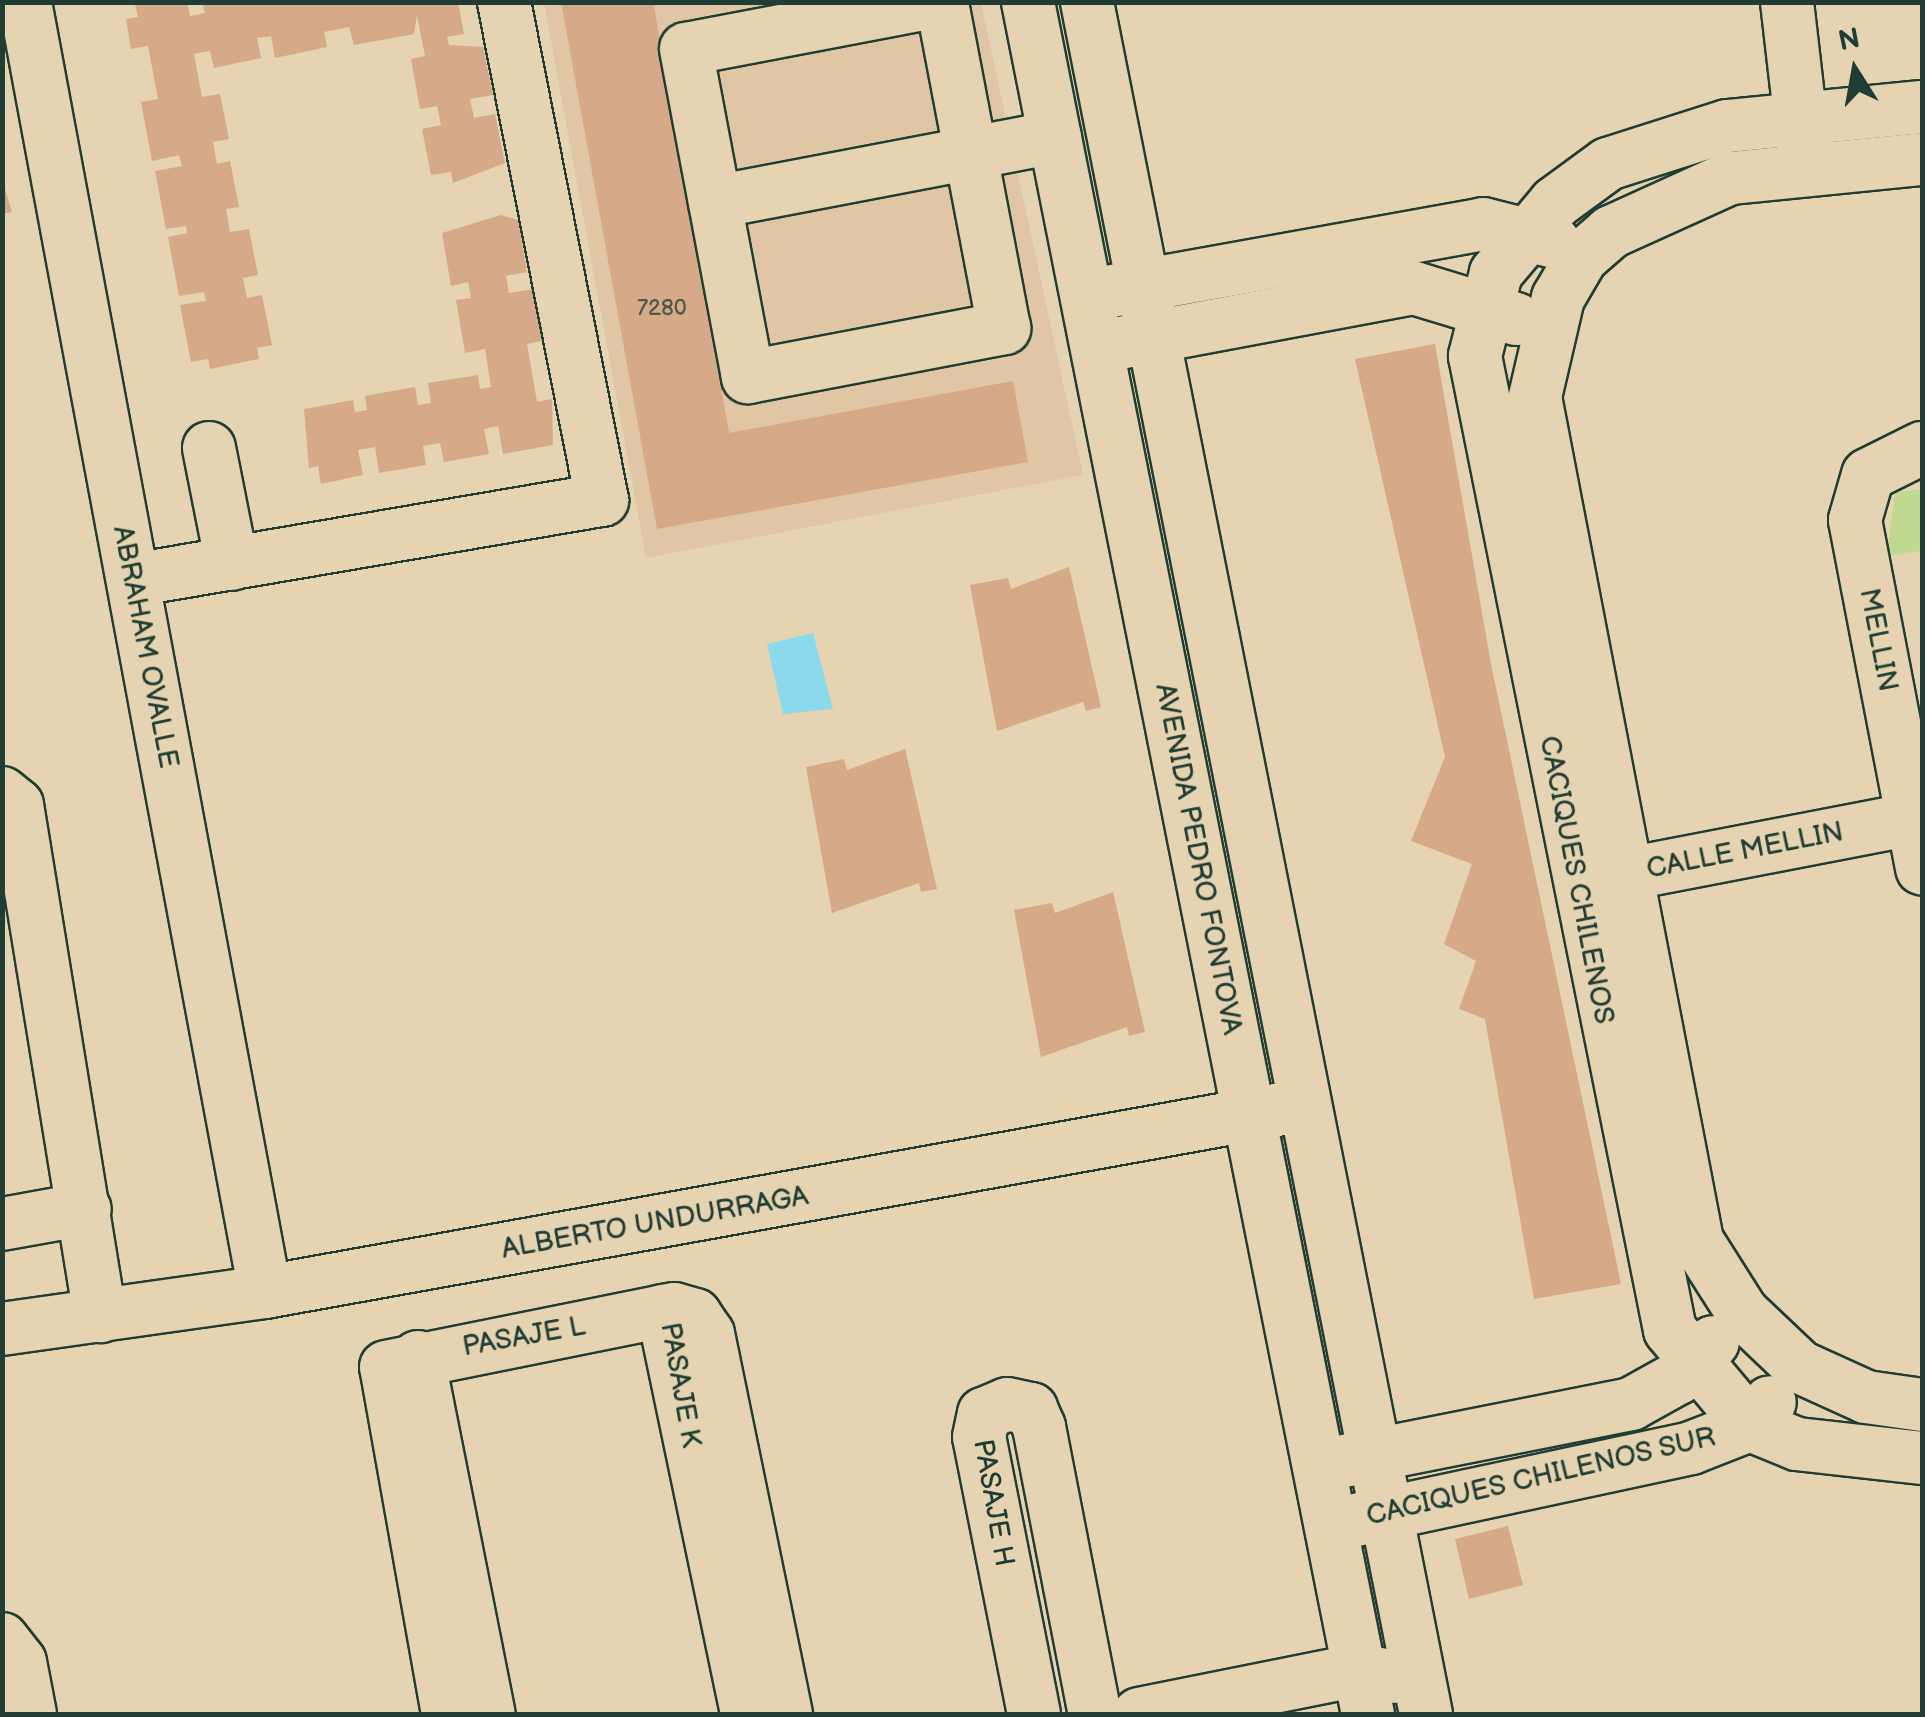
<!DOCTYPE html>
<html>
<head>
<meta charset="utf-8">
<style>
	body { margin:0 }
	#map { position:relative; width:1925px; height:1717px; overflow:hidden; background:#e5d3b1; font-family:"Balsamiq Sans",sans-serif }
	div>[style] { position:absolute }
	.built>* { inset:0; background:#e0c6a5 }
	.green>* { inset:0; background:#c0d990 }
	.water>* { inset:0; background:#8cd9eb }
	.building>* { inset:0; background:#d6a988 }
	.roads { filter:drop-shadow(2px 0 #1f3d34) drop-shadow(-2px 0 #1f3d34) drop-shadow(0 2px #1f3d34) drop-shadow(0 -2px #1f3d34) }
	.minor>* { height:52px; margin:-26px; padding:0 26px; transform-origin:26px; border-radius:26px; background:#e5d3b1 }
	span { translate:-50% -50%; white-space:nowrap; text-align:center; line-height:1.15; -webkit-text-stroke:9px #e5d3b1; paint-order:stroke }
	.number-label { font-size:22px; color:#4d5849 }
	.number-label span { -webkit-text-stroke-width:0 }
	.street-label { font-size:28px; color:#1f3d34 }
	.frame { position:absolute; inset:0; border:5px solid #1f3d34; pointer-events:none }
	.north { position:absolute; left:1805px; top:20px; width:100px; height:100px; -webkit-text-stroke:8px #e5d3b1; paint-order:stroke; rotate:349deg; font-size:28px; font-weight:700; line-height:40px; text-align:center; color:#1f3d34 }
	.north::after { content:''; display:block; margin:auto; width:35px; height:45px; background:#1f3d34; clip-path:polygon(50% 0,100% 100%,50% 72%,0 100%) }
</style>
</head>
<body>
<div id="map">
	<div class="built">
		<div style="clip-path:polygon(544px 3px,981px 3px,1083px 475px,646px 558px)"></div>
	</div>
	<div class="green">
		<div style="clip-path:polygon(1922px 489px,1922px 551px,1887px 556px,1895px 492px)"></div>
	</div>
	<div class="water">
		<div style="clip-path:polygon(813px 633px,833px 709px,783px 714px,767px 644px)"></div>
	</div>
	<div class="building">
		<div style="clip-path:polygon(187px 2px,190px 16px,205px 13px,202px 2px,458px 2px,464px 34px,447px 37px,449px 45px,483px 47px,493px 95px,470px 99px,474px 118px,495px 114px,505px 163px,453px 183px,451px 172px,431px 175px,422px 129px,441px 125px,437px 106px,420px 109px,411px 59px,425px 56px,417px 15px,414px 34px,354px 45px,349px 27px,324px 32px,327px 47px,275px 58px,271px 36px,257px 38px,261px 58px,214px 68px,210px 51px,194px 54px,202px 97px,220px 94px,229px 139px,213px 142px,217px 164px,230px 161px,239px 207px,226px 209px,230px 232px,249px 229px,258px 275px,243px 278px,247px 298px,262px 295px,272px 345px,257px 348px,259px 359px,210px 369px,208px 359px,191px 362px,180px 305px,206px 301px,204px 292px,179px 296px,168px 237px,187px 233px,186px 226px,166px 229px,155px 171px,182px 166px,179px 155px,152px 161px,141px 102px,158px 99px,148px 46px,131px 49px,126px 19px,138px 17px,135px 4px)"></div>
		<div style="clip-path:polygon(561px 2px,662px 2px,654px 6px,729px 433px,1013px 381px,1028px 462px,657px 529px)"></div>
		<div style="clip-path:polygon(2px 179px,12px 212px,2px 214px)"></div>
		<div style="clip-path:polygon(501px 215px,518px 220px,527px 272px,506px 276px,509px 293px,533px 289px,542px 341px,527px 344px,537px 402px,552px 399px,553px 445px,503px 454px,498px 426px,484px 429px,489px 454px,444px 462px,440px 443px,423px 446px,426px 465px,379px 473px,375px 447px,358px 450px,363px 475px,321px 484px,318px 466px,309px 468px,304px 409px,353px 400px,355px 412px,367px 410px,365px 396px,415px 387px,418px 405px,431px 403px,428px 383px,478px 375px,480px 389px,491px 387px,485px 349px,465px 353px,456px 300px,471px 298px,468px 282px,451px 286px,442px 233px)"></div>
		<div style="clip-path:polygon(1435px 344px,1491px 664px,1621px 1284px,1534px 1299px,1485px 1019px,1459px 1009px,1476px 961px,1444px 944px,1472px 864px,1411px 841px,1445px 757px,1355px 359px)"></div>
		<div style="clip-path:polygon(1069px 567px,1101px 707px,1086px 711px,1083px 702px,997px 731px,970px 585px,1008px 578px,1011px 589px)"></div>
		<div style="clip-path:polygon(905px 749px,937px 889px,921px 892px,919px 883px,832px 913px,806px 767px,844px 759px,847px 770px)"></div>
		<div style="clip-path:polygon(1113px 892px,1145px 1032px,1129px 1036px,1127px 1027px,1041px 1057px,1014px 910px,1052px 903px,1055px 913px)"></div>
		<div style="clip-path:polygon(1508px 1526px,1523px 1585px,1469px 1599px,1455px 1539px)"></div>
	</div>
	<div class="roads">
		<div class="minor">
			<div style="left:25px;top:2px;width:1312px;rotate:79.46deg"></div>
			<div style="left:933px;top:2px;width:251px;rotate:169.2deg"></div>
			<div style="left:686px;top:49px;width:334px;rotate:79.3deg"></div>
			<div style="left:748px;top:377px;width:261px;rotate:-10.8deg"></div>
			<div style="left:1004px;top:328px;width:332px;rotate:-100.8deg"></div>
			<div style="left:1028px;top:2px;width:1745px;rotate:78.77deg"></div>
			<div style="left:1087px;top:2px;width:1745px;rotate:78.8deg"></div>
			<div style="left:1787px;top:2px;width:149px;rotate:83.4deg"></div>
			<div style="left:1922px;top:107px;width:196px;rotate:174.4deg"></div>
			<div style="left:1727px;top:126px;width:125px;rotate:162.3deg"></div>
			<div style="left:1608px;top:164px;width:66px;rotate:143.7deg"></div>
			<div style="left:1555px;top:203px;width:92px;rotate:130.1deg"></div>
			<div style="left:1496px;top:273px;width:86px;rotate:104.2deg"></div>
			<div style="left:1475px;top:356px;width:993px;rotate:78.68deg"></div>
			<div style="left:1670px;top:1330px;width:124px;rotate:49.9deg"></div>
			<div style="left:1750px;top:1425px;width:51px;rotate:22deg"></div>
			<div style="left:1797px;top:1444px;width:126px;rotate:6.4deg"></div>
			<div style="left:1922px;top:159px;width:193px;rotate:174.3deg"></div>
			<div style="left:1730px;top:178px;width:131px;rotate:155.6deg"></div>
			<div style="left:1611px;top:232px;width:38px;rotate:139deg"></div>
			<div style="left:1582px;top:257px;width:48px;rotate:120.3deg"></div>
			<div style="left:1558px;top:298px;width:102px;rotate:103.1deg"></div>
			<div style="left:1535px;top:397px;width:859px;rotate:79.13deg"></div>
			<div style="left:1697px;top:1241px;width:84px;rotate:57.6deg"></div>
			<div style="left:1742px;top:1312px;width:80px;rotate:43.5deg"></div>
			<div style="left:1800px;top:1367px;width:72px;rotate:24.4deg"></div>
			<div style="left:1866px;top:1397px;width:57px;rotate:8.1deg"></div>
			<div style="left:715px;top:202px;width:346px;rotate:-10.8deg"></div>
			<div style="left:1112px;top:291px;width:377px;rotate:-10.2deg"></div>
			<div style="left:1483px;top:224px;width:73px;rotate:14.2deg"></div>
			<div style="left:1120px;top:343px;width:299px;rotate:-10.6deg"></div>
			<div style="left:1414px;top:288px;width:107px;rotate:16.9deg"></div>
			<div style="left:209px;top:448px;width:118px;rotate:78.8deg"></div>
			<div style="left:1922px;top:448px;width:60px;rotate:153.4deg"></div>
			<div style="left:1868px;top:475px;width:47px;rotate:106.1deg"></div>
			<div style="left:1855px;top:520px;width:355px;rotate:79.1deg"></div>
			<div style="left:133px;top:580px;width:476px;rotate:-9.7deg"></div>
			<div style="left:602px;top:500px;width:508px;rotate:-101.13deg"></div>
			<div style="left:2px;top:793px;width:19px;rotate:39deg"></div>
			<div style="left:17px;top:805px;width:518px;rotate:80.77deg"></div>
			<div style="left:1585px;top:882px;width:334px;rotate:-10.9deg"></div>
			<div style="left:2px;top:1224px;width:84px;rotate:-10.2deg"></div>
			<div style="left:663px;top:1311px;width:412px;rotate:78.2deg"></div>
			<div style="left:2px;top:1329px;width:266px;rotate:-8deg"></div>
			<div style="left:265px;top:1292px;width:1033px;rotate:-10.2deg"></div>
			<div style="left:418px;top:1357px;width:364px;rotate:78.8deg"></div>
			<div style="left:1339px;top:1462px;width:298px;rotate:-11.2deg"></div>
			<div style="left:1631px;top:1404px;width:54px;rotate:-29deg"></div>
			<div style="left:1678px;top:1378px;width:50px;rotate:-45.8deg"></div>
			<div style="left:1351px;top:1521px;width:348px;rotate:-12.1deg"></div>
			<div style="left:1691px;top:1448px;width:63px;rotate:-21.3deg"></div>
			<div style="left:1750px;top:1425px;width:30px;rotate:-49deg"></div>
			<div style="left:2px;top:1639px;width:29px;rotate:52deg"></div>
			<div style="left:20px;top:1662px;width:53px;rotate:79.1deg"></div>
			<div style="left:448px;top:1714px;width:352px;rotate:-100.1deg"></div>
			<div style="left:386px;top:1367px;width:294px;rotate:-11.4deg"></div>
			<div style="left:674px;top:1309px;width:22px;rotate:16deg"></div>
			<div style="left:695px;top:1315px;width:23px;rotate:56deg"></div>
			<div style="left:708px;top:1334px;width:388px;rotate:78.4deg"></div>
			<div style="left:1034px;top:1714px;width:282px;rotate:-101.2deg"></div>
			<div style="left:979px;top:1437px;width:24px;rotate:-78deg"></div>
			<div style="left:984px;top:1414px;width:25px;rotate:-23deg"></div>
			<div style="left:1007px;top:1404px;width:25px;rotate:12deg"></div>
			<div style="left:1031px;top:1409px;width:20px;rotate:66deg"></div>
			<div style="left:1039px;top:1427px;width:292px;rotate:79deg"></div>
			<div style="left:1139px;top:1714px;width:224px;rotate:-11.3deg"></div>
			<div style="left:1359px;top:1670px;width:36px;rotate:11deg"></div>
		</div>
	</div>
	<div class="number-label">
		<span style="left:662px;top:309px">7280</span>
	</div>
	<div class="street-label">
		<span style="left:1878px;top:640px;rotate:79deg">MELLIN</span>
		<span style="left:145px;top:647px;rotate:79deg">ABRAHAM OVALLE</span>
		<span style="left:1745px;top:851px;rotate:-11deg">CALLE MELLIN</span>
		<span style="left:1198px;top:859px;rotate:79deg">AVENIDA PEDRO FONTOVA</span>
		<span style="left:1576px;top:880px;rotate:79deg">CACIQUES CHILENOS</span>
		<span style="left:655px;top:1223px;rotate:-10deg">ALBERTO UNDURRAGA</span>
		<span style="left:524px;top:1337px;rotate:-10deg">PASAJE L</span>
		<span style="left:680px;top:1385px;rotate:80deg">PASAJE K</span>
		<span style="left:1541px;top:1477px;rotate:-13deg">CACIQUES CHILENOS SUR</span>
		<span style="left:993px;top:1503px;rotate:80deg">PASAJE H</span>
	</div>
	<div class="frame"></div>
	<div class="north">N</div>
</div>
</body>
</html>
